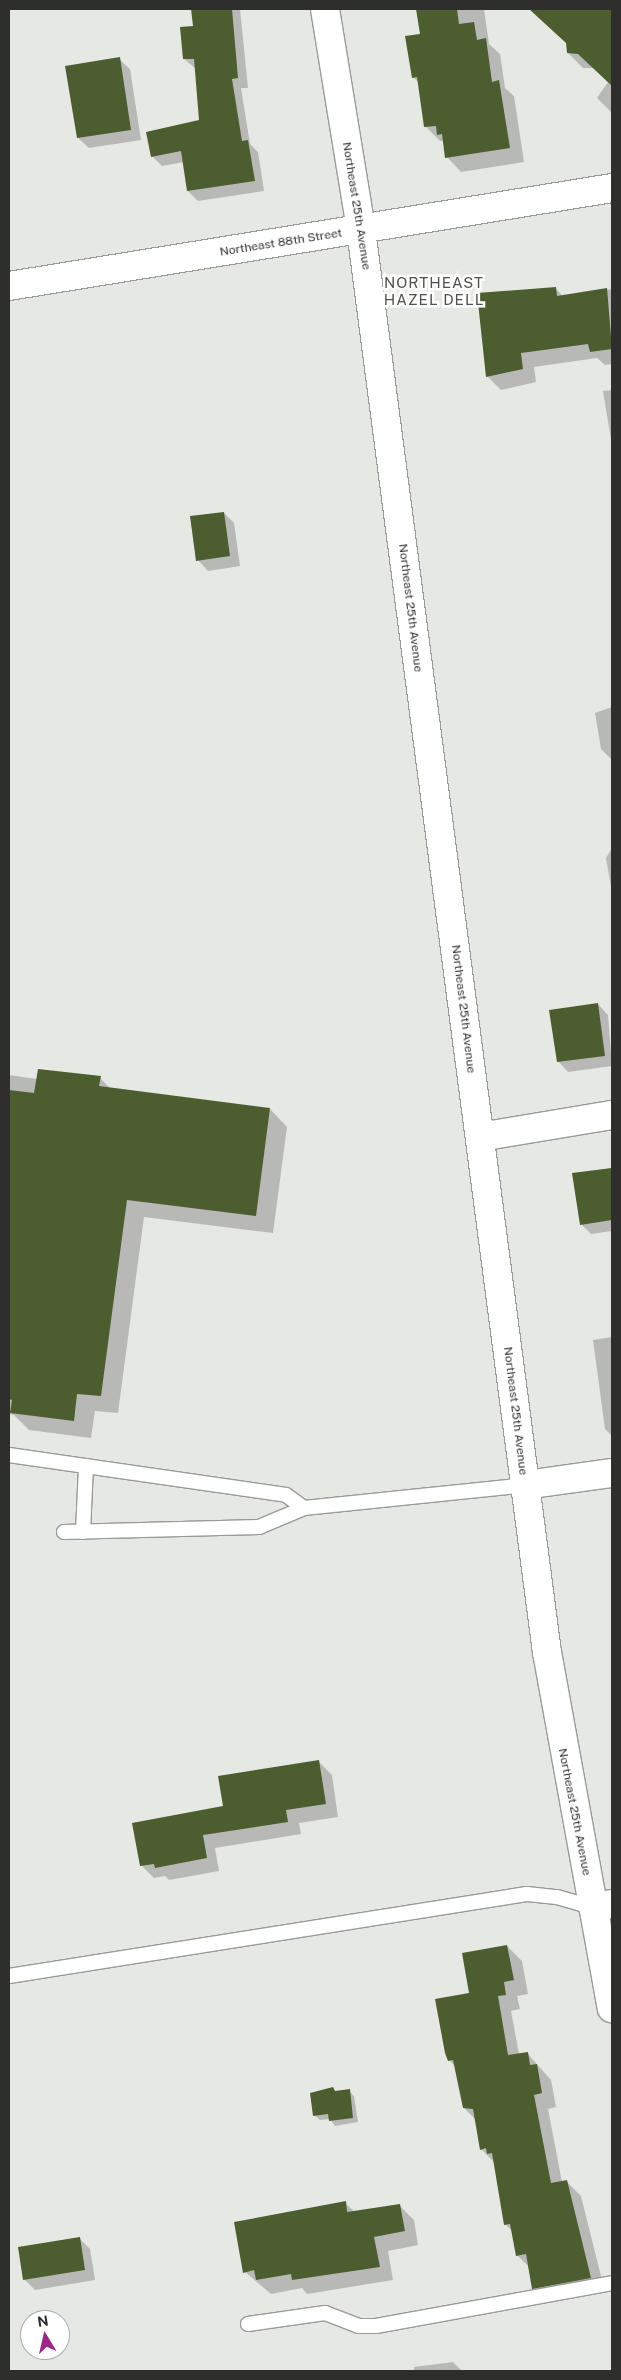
<!DOCTYPE html>
<html>
<head>
<meta charset="utf-8">
<style>
	body { margin:0 }
	#map { position:relative; width:621px; height:2380px; overflow:hidden; background:#e6e8e4; font-family:"Public Sans",sans-serif }
	div>[style] { position:absolute }
	.shadow>* { inset:0; background:#0003 }
	.building>* { inset:0; background:#4c5d30 }
	.roads { filter:drop-shadow(1px 0 #999b97) drop-shadow(-1px 0 #999b97) drop-shadow(0 1px #999b97) drop-shadow(0 -1px #999b97) }
	.lane>* { height:14px; margin:-7px; padding:0 7px; transform-origin:7px; border-radius:7px; background:#fff }
	.street>* { height:28px; margin:-14px; padding:0 14px; transform-origin:14px; border-radius:14px; background:#fff }
	.secondary>* { height:28px; margin:-14px; padding:0 14px; transform-origin:14px; border-radius:14px; background:#fff }
	span { translate:-50% -50%; white-space:nowrap; text-align:center; line-height:1.15; -webkit-text-stroke:5px #fff; paint-order:stroke }
	.street-label { font-size:12px; color:#2e2f2d }
	.quarter-label { font-size:15px; color:#4f514d; letter-spacing:1px }
	.frame { position:absolute; inset:0; border:10px solid #2e2f2d; pointer-events:none }
	.north { position:absolute; left:20px; top:2310px; width:50px; height:50px; box-sizing:border-box; background:#fff; border:1px solid #abacab; border-radius:50%; rotate:351deg; font-size:14px; font-weight:700; line-height:20px; text-align:center; color:#2e2f2d }
	.north::after { content:''; display:block; margin:auto; width:18px; height:22px; background:#992886; clip-path:polygon(50% 0,100% 100%,50% 72%,0 100%) }
</style>
</head>
<body>
<div id="map">
	<div class="shadow">
		<div style="clip-path:polygon(193px 9px,240px 9px,248px 88px,241px 88px,250px 144px,258px 152px,264px 191px,198px 201px,188px 191px,184px 162px,162px 166px,152px 156px,201px 121px,196px 69px,184px 59px,194px 27px)"></div>
		<div style="clip-path:polygon(418px 9px,484px 9px,489px 44px,500px 54px,505px 88px,514px 96px,524px 162px,461px 172px,447px 157px,444px 141px,440px 141px,426px 127px,419px 83px,413px 77px,422px 35px)"></div>
		<div style="clip-path:polygon(537px 9px,612px 9px,612px 113px,597px 98px,608px 82px,594px 68px,583px 68px,568px 53px,567px 43px,534px 12px)"></div>
		<div style="clip-path:polygon(119px 59px,130px 69px,141px 140px,89px 148px,78px 138px)"></div>
		<div style="clip-path:polygon(556px 289px,563px 296px,612px 289px,612px 364px,605px 365px,597px 358px,534px 367px,536px 382px,501px 390px,487px 376px)"></div>
		<div style="clip-path:polygon(612px 390px,612px 446px,603px 391px)"></div>
		<div style="clip-path:polygon(224px 513px,234px 523px,240px 566px,208px 571px,198px 560px)"></div>
		<div style="clip-path:polygon(612px 707px,612px 760px,601px 749px,595px 713px)"></div>
		<div style="clip-path:polygon(612px 848px,612px 893px,606px 858px)"></div>
		<div style="clip-path:polygon(598px 1004px,608px 1015px,612px 1066px,568px 1072px,558px 1061px)"></div>
		<div style="clip-path:polygon(9px 1075px,37px 1079px,100px 1078px,111px 1089px,270px 1109px,287px 1127px,273px 1233px,144px 1217px,118px 1413px,95px 1411px,91px 1438px,29px 1430px,14px 1415px,9px 1414px)"></div>
		<div style="clip-path:polygon(612px 1168px,612px 1231px,591px 1234px,581px 1224px,574px 1174px)"></div>
		<div style="clip-path:polygon(612px 1337px,612px 1436px,605px 1429px,593px 1340px)"></div>
		<div style="clip-path:polygon(319px 1762px,332px 1775px,338px 1817px,299px 1823px,301px 1834px,215px 1848px,219px 1871px,169px 1880px,165px 1876px,154px 1878px,141px 1865px,224px 1807px)"></div>
		<div style="clip-path:polygon(507px 1946px,522px 1961px,528px 1994px,517px 1996px,520px 2009px,511px 2011px,519px 2054px,527px 2053px,551px 2080px,556px 2107px,548px 2109px,562px 2182px,567px 2182px,581px 2196px,605px 2292px,547px 2303px,533px 2288px,529px 2267px,517px 2255px,513px 2232px,505px 2224px,495px 2163px,481px 2149px,476px 2120px,464px 2108px,456px 2067px,449px 2060px,470px 1994px)"></div>
		<div style="clip-path:polygon(349px 2091px,354px 2096px,358px 2122px,335px 2126px,330px 2119px,320px 2120px,314px 2115px,336px 2092px)"></div>
		<div style="clip-path:polygon(345px 2203px,355px 2212px,399px 2205px,414px 2220px,418px 2245px,388px 2251px,393px 2280px,307px 2294px,302px 2288px,271px 2294px,245px 2272px)"></div>
		<div style="clip-path:polygon(79px 2238px,90px 2249px,95px 2280px,35px 2290px,25px 2280px,20px 2248px)"></div>
		<div style="clip-path:polygon(453px 2362px,462px 2371px,414px 2371px,414px 2367px)"></div>
	</div>
	<div class="building">
		<div style="clip-path:polygon(191px 9px,232px 9px,238px 78px,232px 79px,242px 141px,248px 140px,255px 181px,187px 191px,181px 151px,151px 157px,146px 132px,199px 120px,194px 59px,183px 59px,180px 27px,193px 26px)"></div>
		<div style="clip-path:polygon(416px 9px,457px 9px,459px 24px,474px 22px,477px 40px,486px 38px,492px 82px,499px 80px,510px 148px,445px 158px,442px 134px,437px 135px,436px 126px,424px 127px,417px 77px,412px 78px,405px 36px,420px 34px)"></div>
		<div style="clip-path:polygon(529px 9px,612px 9px,612px 86px,578px 54px,567px 53px,566px 43px)"></div>
		<div style="clip-path:polygon(120px 57px,131px 130px,77px 138px,65px 66px)"></div>
		<div style="clip-path:polygon(556px 287px,557px 296px,607px 288px,612px 349px,590px 352px,588px 344px,521px 353px,523px 369px,486px 377px,477px 293px)"></div>
		<div style="clip-path:polygon(224px 512px,230px 556px,196px 561px,190px 516px)"></div>
		<div style="clip-path:polygon(598px 1003px,605px 1056px,557px 1062px,549px 1010px)"></div>
		<div style="clip-path:polygon(38px 1069px,101px 1076px,99px 1086px,270px 1108px,256px 1216px,127px 1200px,101px 1396px,77px 1394px,74px 1421px,10px 1413px,12px 1400px,9px 1399px,9px 1090px,34px 1093px)"></div>
		<div style="clip-path:polygon(612px 1168px,612px 1220px,580px 1225px,572px 1173px)"></div>
		<div style="clip-path:polygon(319px 1760px,326px 1804px,286px 1810px,288px 1822px,203px 1835px,207px 1858px,155px 1868px,154px 1864px,140px 1866px,132px 1823px,223px 1806px,218px 1776px)"></div>
		<div style="clip-path:polygon(507px 1945px,514px 1980px,504px 1982px,506px 1995px,498px 1996px,508px 2055px,528px 2052px,530px 2065px,537px 2064px,542px 2093px,534px 2095px,551px 2183px,567px 2180px,591px 2278px,532px 2289px,526px 2254px,516px 2256px,510px 2224px,504px 2225px,492px 2153px,487px 2154px,486px 2148px,480px 2150px,473px 2109px,463px 2108px,453px 2060px,448px 2061px,445px 2053px,435px 1999px,469px 1993px,462px 1953px)"></div>
		<div style="clip-path:polygon(333px 2087px,335px 2091px,350px 2089px,353px 2118px,329px 2121px,328px 2114px,313px 2116px,310px 2093px)"></div>
		<div style="clip-path:polygon(346px 2201px,347px 2212px,400px 2204px,405px 2231px,374px 2237px,380px 2267px,292px 2280px,291px 2274px,256px 2280px,254px 2270px,243px 2273px,234px 2222px)"></div>
		<div style="clip-path:polygon(80px 2237px,85px 2270px,23px 2280px,18px 2247px)"></div>
	</div>
	<div class="roads">
		<div class="lane">
			<div style="left:9px;top:1455px;width:280px;rotate:8.2deg"></div>
			<div style="left:286px;top:1495px;width:22px;rotate:36deg"></div>
			<div style="left:64px;top:1532px;width:195px;rotate:-1.5deg"></div>
			<div style="left:259px;top:1527px;width:49px;rotate:-22.9deg"></div>
			<div style="left:304px;top:1508px;width:222px;rotate:-5.9deg"></div>
			<div style="left:83px;top:1532px;width:66px;rotate:-87.4deg"></div>
			<div style="left:9px;top:1976px;width:524px;rotate:-9deg"></div>
			<div style="left:527px;top:1894px;width:30px;rotate:6deg"></div>
			<div style="left:557px;top:1897px;width:37px;rotate:16deg"></div>
			<div style="left:248px;top:2324px;width:78px;rotate:-8.1deg"></div>
			<div style="left:325px;top:2313px;width:36px;rotate:21deg"></div>
			<div style="left:359px;top:2326px;width:17px"></div>
			<div style="left:376px;top:2326px;width:240px;rotate:-10.3deg"></div>
		</div>
		<div class="street">
			<div style="left:480px;top:1137px;width:134px;rotate:-9.5deg"></div>
			<div style="left:525px;top:1485px;width:88px;rotate:-7.9deg"></div>
			<div style="left:593px;top:1907px;width:19px;rotate:-9deg"></div>
		</div>
		<div class="secondary">
			<div style="left:325px;top:9px;width:224px;rotate:80.7deg"></div>
			<div style="left:361px;top:230px;width:1434px;rotate:82.55deg"></div>
			<div style="left:547px;top:1652px;width:362px;rotate:79.7deg"></div>
			<div style="left:9px;top:286px;width:611px;rotate:-9.23deg"></div>
		</div>
	</div>
	<div class="street-label">
		<span style="left:356px;top:206px;rotate:81deg">Northeast 25th Avenue</span>
		<span style="left:281px;top:243px;rotate:-9deg">Northeast 88th Street</span>
		<span style="left:410px;top:608px;rotate:83deg">Northeast 25th Avenue</span>
		<span style="left:463px;top:1009px;rotate:83deg">Northeast 25th Avenue</span>
		<span style="left:515px;top:1411px;rotate:83deg">Northeast 25th Avenue</span>
		<span style="left:574px;top:1812px;rotate:79deg">Northeast 25th Avenue</span>
	</div>
	<div class="quarter-label">
		<span style="left:434px;top:291px">NORTHEAST<br>HAZEL DELL</span>
	</div>
	<div class="frame"></div>
	<div class="north">N</div>
</div>
</body>
</html>
